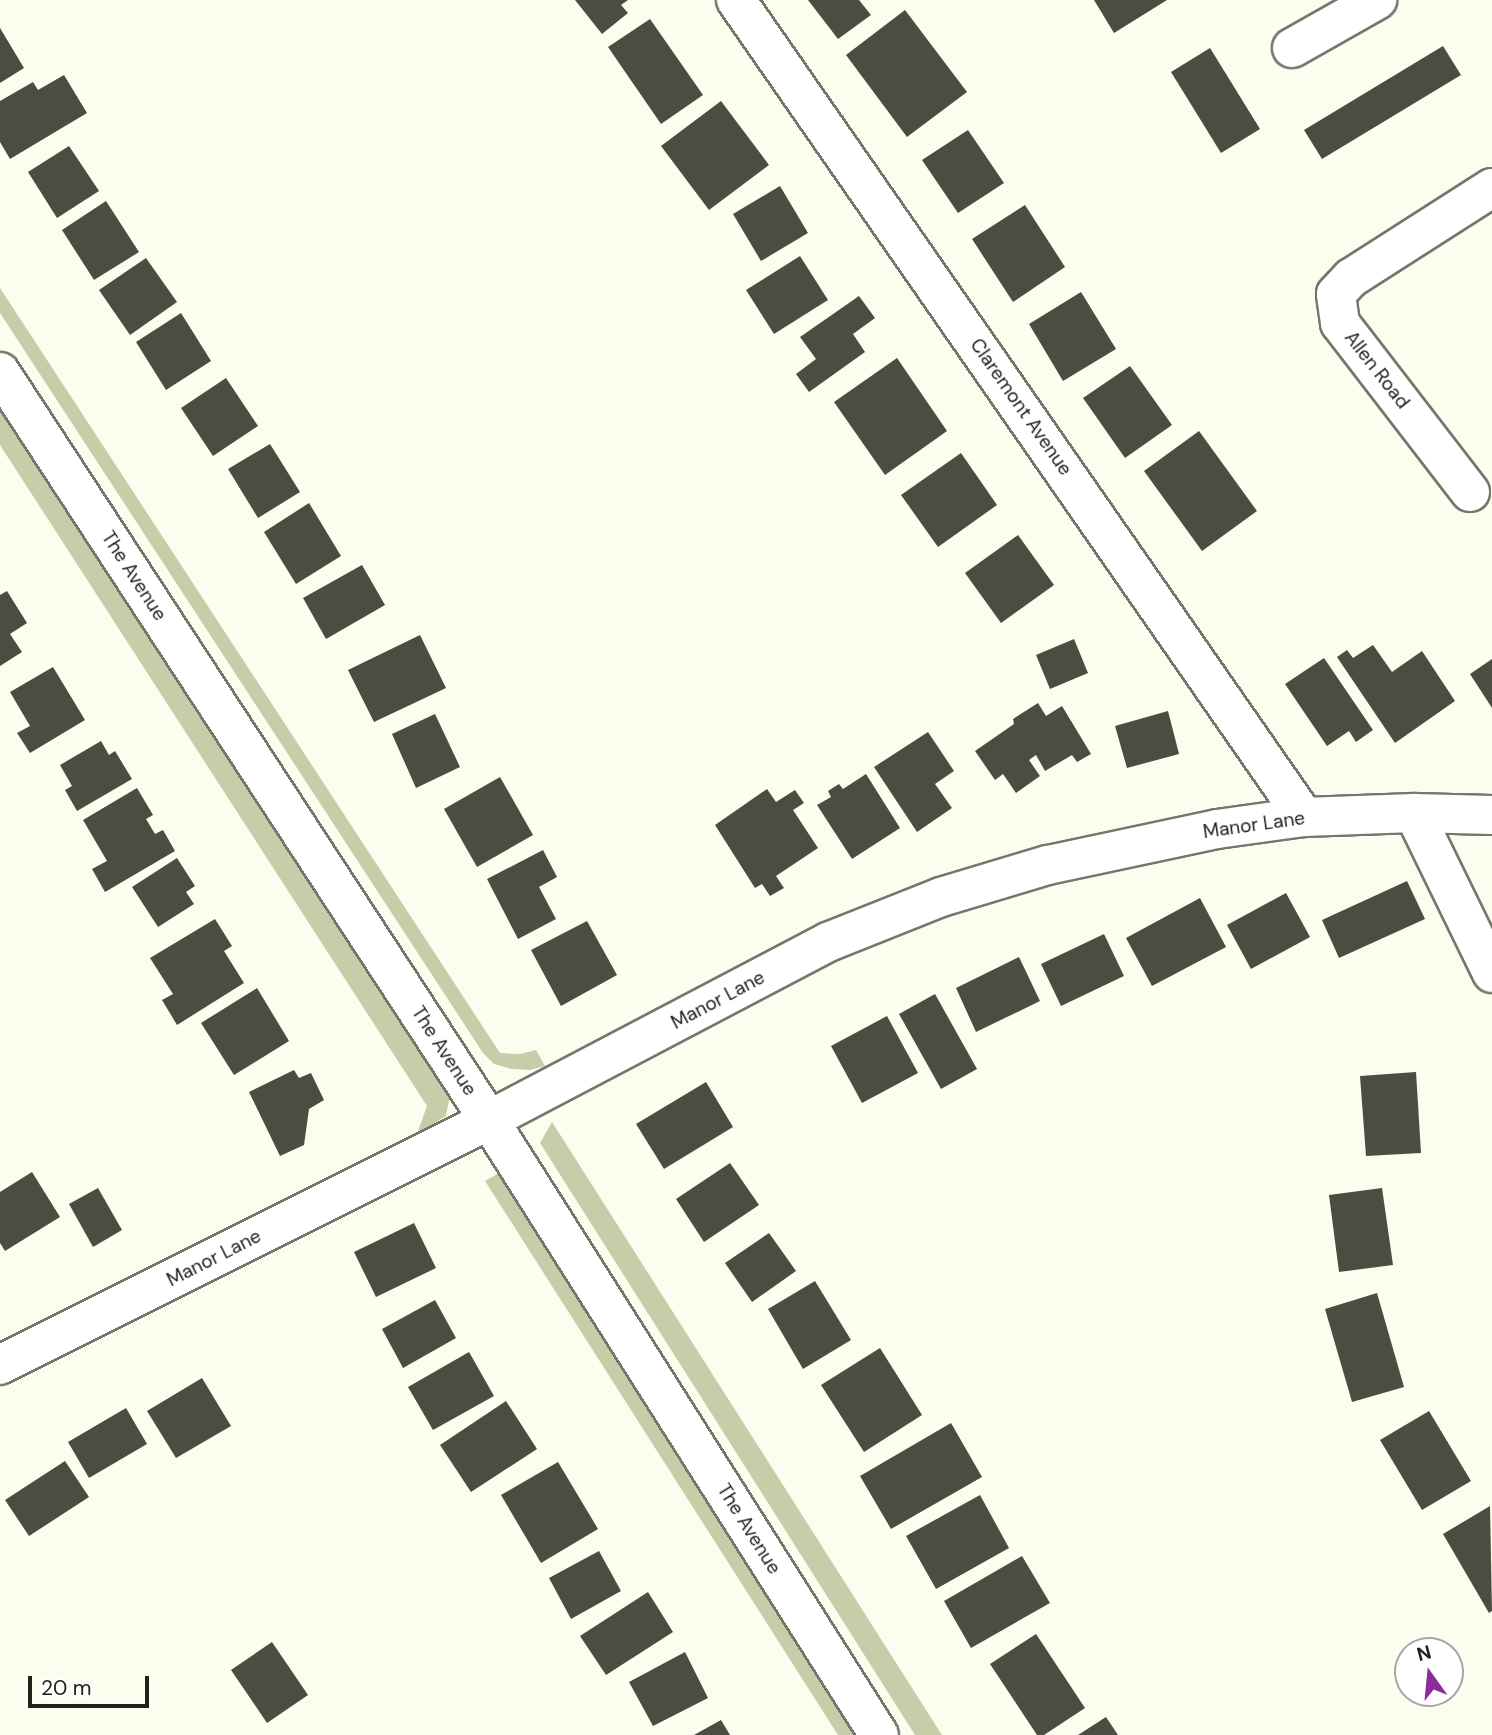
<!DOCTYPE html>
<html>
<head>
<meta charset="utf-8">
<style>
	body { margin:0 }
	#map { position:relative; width:1492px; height:1735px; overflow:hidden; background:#fbfdef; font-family:"DM Sans",sans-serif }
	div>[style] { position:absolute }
	.green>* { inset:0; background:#c9cca9 }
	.building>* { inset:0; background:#4b4d41 }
	.roads { filter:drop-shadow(2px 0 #76776b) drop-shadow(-2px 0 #76776b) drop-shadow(0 2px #76776b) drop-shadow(0 -2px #76776b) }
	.minor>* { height:38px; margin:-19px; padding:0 19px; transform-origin:19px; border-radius:19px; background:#fff }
	.tertiary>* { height:38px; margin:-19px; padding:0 19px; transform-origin:19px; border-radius:19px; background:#fff }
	span { translate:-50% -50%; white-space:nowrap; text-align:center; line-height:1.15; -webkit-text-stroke:7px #fff; paint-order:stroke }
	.street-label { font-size:19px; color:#21211c }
	.north { position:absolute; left:1394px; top:1637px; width:70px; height:70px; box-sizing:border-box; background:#fff; border:2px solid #a6a6a4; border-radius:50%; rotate:345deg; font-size:19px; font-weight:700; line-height:28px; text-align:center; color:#21211c }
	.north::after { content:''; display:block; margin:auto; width:24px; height:32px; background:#8b2e98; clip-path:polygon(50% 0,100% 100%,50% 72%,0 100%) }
	.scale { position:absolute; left:28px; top:1676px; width:121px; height:32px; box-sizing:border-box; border:4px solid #21211c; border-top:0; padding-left:9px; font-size:21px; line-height:24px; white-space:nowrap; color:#21211c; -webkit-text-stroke:5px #fff; paint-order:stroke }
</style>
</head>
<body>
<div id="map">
	<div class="green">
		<div style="clip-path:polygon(0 288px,500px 1053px,520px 1054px,536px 1050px,545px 1066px,530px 1070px,512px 1069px,494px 1064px,483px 1053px,0 313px)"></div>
		<div style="clip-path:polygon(0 401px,450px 1095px,446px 1116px,417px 1134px,427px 1106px,0 445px)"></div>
		<div style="clip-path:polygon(552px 1122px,942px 1735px,915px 1735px,540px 1143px)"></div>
		<div style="clip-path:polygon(499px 1173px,860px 1735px,838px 1735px,485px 1181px)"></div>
	</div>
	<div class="building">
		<div style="clip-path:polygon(575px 0,628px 0,621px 5px,628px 13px,602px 34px)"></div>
		<div style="clip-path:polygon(808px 0,859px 0,871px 15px,838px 39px)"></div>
		<div style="clip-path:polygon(1094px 0,1167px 0,1114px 33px)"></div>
		<div style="clip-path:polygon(905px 10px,967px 92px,907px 137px,846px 55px)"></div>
		<div style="clip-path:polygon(650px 19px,703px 95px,661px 124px,608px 47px)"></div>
		<div style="clip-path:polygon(0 28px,24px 68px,0 83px)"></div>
		<div style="clip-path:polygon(1443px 46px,1461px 75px,1322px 159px,1304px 130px)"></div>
		<div style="clip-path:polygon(1210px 48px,1260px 129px,1221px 153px,1171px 72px)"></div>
		<div style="clip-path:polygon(64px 75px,87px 113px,10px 159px,0 142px,0 101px,33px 82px,38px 90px)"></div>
		<div style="clip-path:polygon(721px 101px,769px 165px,709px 210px,661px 146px)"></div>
		<div style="clip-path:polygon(968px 130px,1004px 183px,958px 213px,922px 160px)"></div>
		<div style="clip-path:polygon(69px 146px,99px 191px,57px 218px,28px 172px)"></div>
		<div style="clip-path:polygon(780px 186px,808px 233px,761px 261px,733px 214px)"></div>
		<div style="clip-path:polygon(106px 201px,139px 252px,94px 280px,62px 230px)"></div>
		<div style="clip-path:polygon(1025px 205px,1065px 267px,1013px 302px,972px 239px)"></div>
		<div style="clip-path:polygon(800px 256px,828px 300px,774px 334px,746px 290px)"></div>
		<div style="clip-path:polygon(146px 258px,177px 302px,130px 335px,99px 290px)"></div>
		<div style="clip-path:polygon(1081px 292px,1116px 349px,1063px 381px,1029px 324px)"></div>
		<div style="clip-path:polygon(859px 296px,875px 318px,853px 334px,865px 352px,809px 392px,796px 374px,816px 359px,800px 337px)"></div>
		<div style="clip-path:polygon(181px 313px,211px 361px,166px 390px,136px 342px)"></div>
		<div style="clip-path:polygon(897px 358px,947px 431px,885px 475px,834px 402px)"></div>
		<div style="clip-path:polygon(1130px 366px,1172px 425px,1125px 458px,1083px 398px)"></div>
		<div style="clip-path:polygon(226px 378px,258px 426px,213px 456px,181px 408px)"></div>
		<div style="clip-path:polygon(1199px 431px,1257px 511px,1202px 551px,1144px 471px)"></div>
		<div style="clip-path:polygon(270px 444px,300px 492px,258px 518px,228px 469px)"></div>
		<div style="clip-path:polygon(961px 453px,997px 505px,938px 547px,901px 495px)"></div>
		<div style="clip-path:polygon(309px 503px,341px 556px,296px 584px,264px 532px)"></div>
		<div style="clip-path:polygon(1018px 535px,1054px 585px,1001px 623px,965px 573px)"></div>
		<div style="clip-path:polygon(362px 565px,385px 605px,326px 639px,303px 598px)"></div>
		<div style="clip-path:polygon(7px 591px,27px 623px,10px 634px,22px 652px,0 666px,0 595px)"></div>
		<div style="clip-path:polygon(420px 635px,446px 688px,374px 722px,348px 670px)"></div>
		<div style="clip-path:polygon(1074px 639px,1088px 673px,1050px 689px,1036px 655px)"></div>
		<div style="clip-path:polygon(1373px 645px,1392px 672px,1422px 651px,1455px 701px,1395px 743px,1337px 657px,1347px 650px,1353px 658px)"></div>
		<div style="clip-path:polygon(1324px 658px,1373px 730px,1356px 742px,1349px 731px,1327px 746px,1285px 684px)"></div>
		<div style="clip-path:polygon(1492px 659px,1492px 708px,1470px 674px)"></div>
		<div style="clip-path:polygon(53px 667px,85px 720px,30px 753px,17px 733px,30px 726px,10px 692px)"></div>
		<div style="clip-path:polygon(1038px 703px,1046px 716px,1062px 706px,1091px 754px,1077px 762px,1072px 755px,1045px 771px,1036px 755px,1029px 760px,1040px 776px,1016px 793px,1003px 774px,995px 780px,975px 751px,1014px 724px,1013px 719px)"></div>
		<div style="clip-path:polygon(1168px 711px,1179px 754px,1127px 768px,1115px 726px)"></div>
		<div style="clip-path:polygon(435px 714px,460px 767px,416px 788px,392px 734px)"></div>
		<div style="clip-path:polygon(928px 732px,954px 771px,935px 784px,952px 808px,917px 832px,874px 767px)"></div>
		<div style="clip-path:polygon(101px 741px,109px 755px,115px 751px,132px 779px,77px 811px,65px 790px,72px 786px,60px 765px)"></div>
		<div style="clip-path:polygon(866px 774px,900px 828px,852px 859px,817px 805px,831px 797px,828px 791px,839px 784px,843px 789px)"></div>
		<div style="clip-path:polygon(500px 777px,533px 835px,477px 867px,444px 809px)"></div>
		<div style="clip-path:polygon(137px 788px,153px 815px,146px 819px,155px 834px,163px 830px,175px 851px,105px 892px,92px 869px,107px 861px,83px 820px)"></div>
		<div style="clip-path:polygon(767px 789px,776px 802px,795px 790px,804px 803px,793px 810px,818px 848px,776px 876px,784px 888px,770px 896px,762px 884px,755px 888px,715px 825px)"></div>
		<div style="clip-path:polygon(543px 850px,557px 877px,539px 887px,556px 919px,518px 939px,487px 879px)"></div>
		<div style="clip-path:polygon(177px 858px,195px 886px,186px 892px,194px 904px,158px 927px,132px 887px)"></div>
		<div style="clip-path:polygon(1407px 881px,1425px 919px,1339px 958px,1322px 920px)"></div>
		<div style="clip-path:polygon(1286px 893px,1310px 937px,1251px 969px,1227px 925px)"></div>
		<div style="clip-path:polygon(1200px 898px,1226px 947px,1152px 986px,1126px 938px)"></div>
		<div style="clip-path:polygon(215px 919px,232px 946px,224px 951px,244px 983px,177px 1025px,162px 1000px,173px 994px,150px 958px)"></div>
		<div style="clip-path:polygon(587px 921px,617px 975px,561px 1006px,531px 950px)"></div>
		<div style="clip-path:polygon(1104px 934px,1124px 976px,1061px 1006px,1041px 964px)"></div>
		<div style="clip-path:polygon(1019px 957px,1040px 1001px,976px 1032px,956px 988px)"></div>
		<div style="clip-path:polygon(257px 988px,289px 1041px,234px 1075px,201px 1023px)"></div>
		<div style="clip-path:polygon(935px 994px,977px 1069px,941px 1089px,899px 1014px)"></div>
		<div style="clip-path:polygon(887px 1016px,918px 1073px,862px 1103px,831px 1046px)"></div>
		<div style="clip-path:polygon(294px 1070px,299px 1078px,311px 1073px,324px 1100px,309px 1109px,304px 1145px,280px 1156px,249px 1092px)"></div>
		<div style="clip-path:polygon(1416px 1072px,1421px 1153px,1366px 1156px,1360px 1076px)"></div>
		<div style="clip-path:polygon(706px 1082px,733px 1127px,664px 1169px,636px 1124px)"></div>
		<div style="clip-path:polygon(730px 1163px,759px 1205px,704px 1242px,676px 1199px)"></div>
		<div style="clip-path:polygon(32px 1172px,60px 1217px,5px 1251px,0 1243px,0 1192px)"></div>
		<div style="clip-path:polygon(98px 1188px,122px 1230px,93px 1247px,69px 1204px)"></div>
		<div style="clip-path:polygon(1382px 1188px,1393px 1265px,1339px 1272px,1329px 1195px)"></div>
		<div style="clip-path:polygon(414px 1223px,436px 1268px,376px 1297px,354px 1252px)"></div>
		<div style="clip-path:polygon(769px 1233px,796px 1271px,752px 1302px,725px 1263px)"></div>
		<div style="clip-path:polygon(815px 1281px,851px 1340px,803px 1369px,768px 1309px)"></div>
		<div style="clip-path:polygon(1377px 1293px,1404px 1387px,1352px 1402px,1325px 1309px)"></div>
		<div style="clip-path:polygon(435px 1300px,456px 1338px,403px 1368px,382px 1329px)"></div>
		<div style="clip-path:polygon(880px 1348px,922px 1415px,864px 1452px,821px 1385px)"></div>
		<div style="clip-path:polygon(469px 1352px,494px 1396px,433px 1430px,408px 1387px)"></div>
		<div style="clip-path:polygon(202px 1378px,231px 1426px,176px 1458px,147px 1411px)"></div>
		<div style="clip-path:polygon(506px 1401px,537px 1449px,471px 1492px,440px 1445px)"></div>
		<div style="clip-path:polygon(126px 1408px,147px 1444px,89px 1478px,68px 1442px)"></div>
		<div style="clip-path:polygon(1429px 1411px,1471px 1481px,1422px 1510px,1380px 1440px)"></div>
		<div style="clip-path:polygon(951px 1423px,982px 1477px,891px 1529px,860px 1476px)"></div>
		<div style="clip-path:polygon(65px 1461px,89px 1497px,29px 1536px,5px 1500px)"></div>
		<div style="clip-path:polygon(558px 1462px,598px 1529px,541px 1563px,501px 1495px)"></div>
		<div style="clip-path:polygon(980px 1495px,1009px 1548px,936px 1589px,906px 1536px)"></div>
		<div style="clip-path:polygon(1490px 1506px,1492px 1611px,1489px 1613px,1443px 1534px)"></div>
		<div style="clip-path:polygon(599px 1551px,621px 1591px,571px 1619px,549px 1578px)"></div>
		<div style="clip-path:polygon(1022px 1556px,1050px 1603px,971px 1648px,944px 1601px)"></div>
		<div style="clip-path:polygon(648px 1592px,673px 1632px,606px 1675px,580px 1636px)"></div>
		<div style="clip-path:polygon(1036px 1634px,1085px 1708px,1044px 1735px,1037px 1735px,990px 1664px)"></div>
		<div style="clip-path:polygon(272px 1642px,308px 1695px,267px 1723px,231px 1670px)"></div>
		<div style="clip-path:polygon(685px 1652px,708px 1698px,653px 1726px,629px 1682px)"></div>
		<div style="clip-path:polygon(1106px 1717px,1118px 1735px,1078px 1735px)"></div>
		<div style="clip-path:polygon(721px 1720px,730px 1735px,694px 1735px)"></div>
	</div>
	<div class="roads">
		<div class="minor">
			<div style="left:736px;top:0;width:995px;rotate:55.19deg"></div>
			<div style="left:1292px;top:48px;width:98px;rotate:-29.5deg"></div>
			<div style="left:1470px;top:492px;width:213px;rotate:-127.6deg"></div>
			<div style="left:1340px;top:323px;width:29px;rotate:-98deg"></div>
			<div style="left:1336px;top:294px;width:22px;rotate:-47deg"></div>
			<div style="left:1351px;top:278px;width:167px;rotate:-32.6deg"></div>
			<div style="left:1414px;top:813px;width:178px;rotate:64deg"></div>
		</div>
		<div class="tertiary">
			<div style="left:0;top:372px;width:894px;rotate:56.83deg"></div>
			<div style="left:489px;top:1120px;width:728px;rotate:57.62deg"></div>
			<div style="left:0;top:1365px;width:547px;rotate:-26.61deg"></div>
			<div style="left:489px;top:1120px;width:383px;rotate:-27.7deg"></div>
			<div style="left:828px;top:942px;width:122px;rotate:-21.7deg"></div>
			<div style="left:941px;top:897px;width:112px;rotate:-16.7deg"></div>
			<div style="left:1048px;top:865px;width:173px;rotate:-12deg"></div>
			<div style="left:1217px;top:829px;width:88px;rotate:-7.9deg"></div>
			<div style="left:1304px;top:817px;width:110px;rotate:-2.1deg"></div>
			<div style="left:1414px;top:813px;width:78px;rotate:1.5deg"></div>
		</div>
	</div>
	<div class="street-label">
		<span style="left:1377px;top:370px;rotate:52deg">Allen Road</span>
		<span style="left:1021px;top:407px;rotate:55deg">Claremont Avenue</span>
		<span style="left:134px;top:576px;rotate:57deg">The Avenue</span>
		<span style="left:1254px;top:825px;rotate:-8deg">Manor Lane</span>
		<span style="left:718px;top:1000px;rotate:-28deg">Manor Lane</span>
		<span style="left:444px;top:1051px;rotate:57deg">The Avenue</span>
		<span style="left:214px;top:1258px;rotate:-27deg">Manor Lane</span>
		<span style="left:749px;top:1529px;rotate:58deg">The Avenue</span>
	</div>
	<div class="north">N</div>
	<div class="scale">20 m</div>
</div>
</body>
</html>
